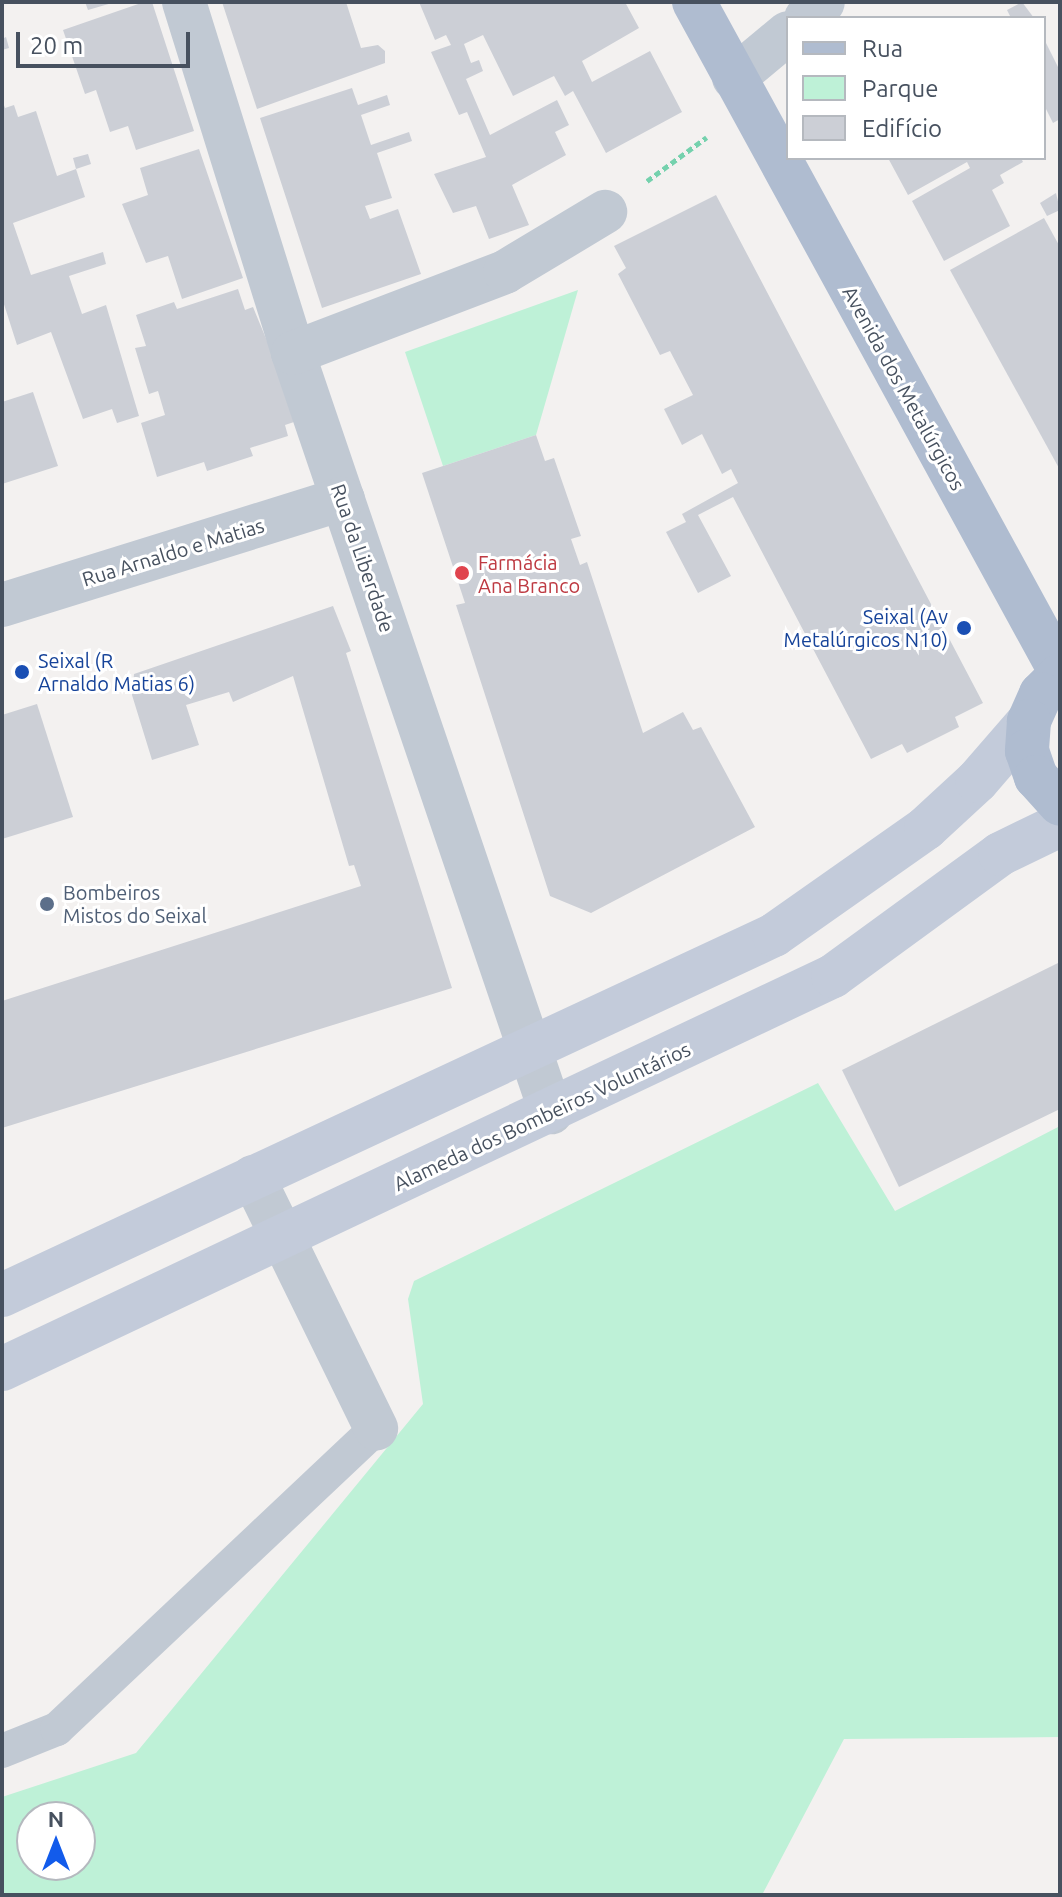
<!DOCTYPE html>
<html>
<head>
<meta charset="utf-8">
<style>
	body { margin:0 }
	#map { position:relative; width:1062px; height:1897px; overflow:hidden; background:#f3f1f0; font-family:Ubuntu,sans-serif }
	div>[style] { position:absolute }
	.green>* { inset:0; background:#bef1d7 }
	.building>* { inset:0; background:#cccfd6 }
	.path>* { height:5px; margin-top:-2.5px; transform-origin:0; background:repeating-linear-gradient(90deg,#74d1ad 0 6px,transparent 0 10px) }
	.service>* { height:34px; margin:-17px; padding:0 17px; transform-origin:17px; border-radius:17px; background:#c1c9d3 }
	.minor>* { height:44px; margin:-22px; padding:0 22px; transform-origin:22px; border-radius:22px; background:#c1c9d3 }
	.secondary>* { height:44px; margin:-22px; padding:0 22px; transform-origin:22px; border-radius:22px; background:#c3cbda }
	.primary>* { height:44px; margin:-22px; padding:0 22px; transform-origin:22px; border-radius:22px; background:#afbcd0 }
	.dots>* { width:22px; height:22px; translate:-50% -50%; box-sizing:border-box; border:4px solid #fff; border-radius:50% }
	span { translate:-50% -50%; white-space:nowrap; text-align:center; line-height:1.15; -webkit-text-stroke:6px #fff; paint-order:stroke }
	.street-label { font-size:20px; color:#47515f }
	.health-label { font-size:20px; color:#be3a42 }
	.left { translate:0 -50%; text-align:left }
	.transit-label { font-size:20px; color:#164399 }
	.right { translate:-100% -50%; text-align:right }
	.service-label { font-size:20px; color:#4e5e75 }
	.frame { position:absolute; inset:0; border:4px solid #47515f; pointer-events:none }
	.legend { position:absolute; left:786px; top:16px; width:260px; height:144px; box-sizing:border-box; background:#fff; border:2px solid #b5b9bf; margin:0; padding:10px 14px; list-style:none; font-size:24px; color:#47515f }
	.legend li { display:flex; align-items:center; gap:16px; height:40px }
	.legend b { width:40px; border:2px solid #b5b9bf }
	.north { position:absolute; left:16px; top:1801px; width:80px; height:80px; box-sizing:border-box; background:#fff; border:2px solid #b5b9bf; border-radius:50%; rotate:0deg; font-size:22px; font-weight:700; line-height:32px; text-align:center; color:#47515f }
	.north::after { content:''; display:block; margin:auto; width:28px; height:36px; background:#125beb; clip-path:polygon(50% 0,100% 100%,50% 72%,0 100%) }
	.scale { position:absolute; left:16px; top:32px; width:174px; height:36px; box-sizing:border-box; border:4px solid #47515f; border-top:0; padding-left:10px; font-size:24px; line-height:28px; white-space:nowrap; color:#47515f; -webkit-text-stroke:6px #fff; paint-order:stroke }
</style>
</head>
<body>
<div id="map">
	<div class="green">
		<div style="clip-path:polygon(578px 290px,536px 435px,443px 466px,405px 352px)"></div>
		<div style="clip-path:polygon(evenodd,818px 1083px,895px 1211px,1060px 1126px,1060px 1737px,844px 1739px,762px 1895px,2px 1895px,2px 1797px,136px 1753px,423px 1404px,408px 1299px,414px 1281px,818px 1083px,32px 1817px,80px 1817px,80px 1865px,32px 1865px,32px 1817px)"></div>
	</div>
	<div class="building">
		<div style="clip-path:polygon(85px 2px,112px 2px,112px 3px,88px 10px)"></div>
		<div style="clip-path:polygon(144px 2px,152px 2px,194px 131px,136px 150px,128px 126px,110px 132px,96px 90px,85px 94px,63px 30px)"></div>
		<div style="clip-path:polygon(222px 2px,346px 2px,361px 48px,378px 45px,385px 51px,385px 63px,257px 109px)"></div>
		<div style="clip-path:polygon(419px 2px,625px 2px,639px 28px,582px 61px,592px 82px,650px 51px,682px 112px,606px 153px,573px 91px,565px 96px,554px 76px,513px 96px,483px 35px,464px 44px,471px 63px,479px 60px,483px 71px,466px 79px,490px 135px,557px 100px,569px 125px,555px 132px,566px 155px,512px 185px,529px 225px,489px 239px,476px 206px,453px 213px,434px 174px,486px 157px,467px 112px,459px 115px,431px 52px,451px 45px,446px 35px,435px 40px)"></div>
		<div style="clip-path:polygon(1022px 2px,1034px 18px,1011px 18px,1007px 10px)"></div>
		<div style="clip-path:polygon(6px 37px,9px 48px,2px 50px,2px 39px)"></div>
		<div style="clip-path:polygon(1044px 39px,1060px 71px,1060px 119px,1053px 123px,1044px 105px)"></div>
		<div style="clip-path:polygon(352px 88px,358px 105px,387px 95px,390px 105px,361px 115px,371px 145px,409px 132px,412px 141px,377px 153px,392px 198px,365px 206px,370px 219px,398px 209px,421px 274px,322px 308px,260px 118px)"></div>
		<div style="clip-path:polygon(2px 100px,5px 108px,14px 105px,18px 117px,36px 111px,57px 176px,76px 169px,73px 158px,88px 154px,91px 164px,76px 169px,85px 197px,13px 223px,31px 275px,103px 252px,106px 264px,69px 276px,82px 314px,106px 305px,139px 416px,117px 423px,112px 409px,83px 419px,51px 332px,17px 345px,2px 298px)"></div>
		<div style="clip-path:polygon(199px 149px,243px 278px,182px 299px,168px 256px,146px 263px,122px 204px,148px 195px,140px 168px)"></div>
		<div style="clip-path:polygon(888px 158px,1021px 158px,1023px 162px,1000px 175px,1004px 183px,992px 190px,1010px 226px,944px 261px,912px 201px,970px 168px,967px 162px,908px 195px)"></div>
		<div style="clip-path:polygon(1056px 193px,1060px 210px,1047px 216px,1040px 203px)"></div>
		<div style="clip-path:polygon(716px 195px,983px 703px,955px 717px,959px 727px,907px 753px,902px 744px,871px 759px,733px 497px,698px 515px,731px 576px,698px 593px,666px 532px,686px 522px,682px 514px,738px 483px,731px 469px,722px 474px,702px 434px,682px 445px,664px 409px,693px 395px,670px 351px,660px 355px,618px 274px,626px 268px,614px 246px)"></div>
		<div style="clip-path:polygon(1044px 218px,1060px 247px,1060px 470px,950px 270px)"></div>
		<div style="clip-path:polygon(238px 289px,245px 310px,253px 307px,272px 353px,294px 422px,285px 425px,288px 436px,250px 448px,253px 456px,207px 471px,204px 462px,157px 477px,141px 423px,165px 415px,158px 391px,149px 394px,135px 348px,146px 346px,136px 315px,174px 302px,177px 309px)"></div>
		<div style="clip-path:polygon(33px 392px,58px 466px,2px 484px,2px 402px)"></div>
		<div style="clip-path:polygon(536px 435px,545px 461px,554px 458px,581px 536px,571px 539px,580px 565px,587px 562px,643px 733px,683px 712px,693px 730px,701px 727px,755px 827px,591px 913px,550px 896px,456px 605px,465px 603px,422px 473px)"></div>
		<div style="clip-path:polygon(333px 606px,351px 651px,346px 653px,452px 988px,2px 1128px,2px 1001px,361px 886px,354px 865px,349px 866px,293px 676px,233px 702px,229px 692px,186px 705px,199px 745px,152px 760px,132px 695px,134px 674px)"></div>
		<div style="clip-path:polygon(37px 704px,73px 817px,2px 839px,2px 715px)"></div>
		<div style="clip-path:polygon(1060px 962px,1060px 1109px,899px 1187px,842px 1070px)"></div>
	</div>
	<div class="path">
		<div style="left:647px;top:181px;width:74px;rotate:-36.3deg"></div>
	</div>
	<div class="service">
		<div style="left:2px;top:1751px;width:59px;rotate:-21.8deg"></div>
		<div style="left:57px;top:1729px;width:439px;rotate:-43.3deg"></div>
	</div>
	<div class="minor">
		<div style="left:184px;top:2px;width:368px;rotate:72.7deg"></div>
		<div style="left:293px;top:353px;width:802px;rotate:71.23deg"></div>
		<div style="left:806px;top:18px;width:23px;rotate:-43deg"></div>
		<div style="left:734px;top:78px;width:70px;rotate:-39.8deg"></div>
		<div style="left:293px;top:353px;width:227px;rotate:-20.9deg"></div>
		<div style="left:505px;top:272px;width:117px;rotate:-31deg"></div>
		<div style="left:2px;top:605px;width:357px;rotate:-17.3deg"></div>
		<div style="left:253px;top:1177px;width:280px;rotate:63.9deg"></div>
	</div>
	<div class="secondary">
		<div style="left:2px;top:1295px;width:852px;rotate:-25deg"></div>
		<div style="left:774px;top:935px;width:186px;rotate:-35.1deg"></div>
		<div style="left:926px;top:828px;width:69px;rotate:-42.7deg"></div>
		<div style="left:977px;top:781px;width:79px;rotate:-49.1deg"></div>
		<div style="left:2px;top:1369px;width:919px;rotate:-25.31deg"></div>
		<div style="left:833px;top:976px;width:207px;rotate:-36.1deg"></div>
		<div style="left:1000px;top:854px;width:67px;rotate:-25.8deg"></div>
	</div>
	<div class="primary">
		<div style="left:694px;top:2px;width:763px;rotate:61.32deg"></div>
		<div style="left:1060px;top:675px;width:27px;rotate:135deg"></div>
		<div style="left:1041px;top:694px;width:30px;rotate:114deg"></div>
		<div style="left:1029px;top:721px;width:30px;rotate:94deg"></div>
		<div style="left:1027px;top:751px;width:28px;rotate:71deg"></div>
		<div style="left:1036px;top:777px;width:36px;rotate:48deg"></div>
	</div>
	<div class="dots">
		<div style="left:462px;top:573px;background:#e0444e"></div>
		<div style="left:964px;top:628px;background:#1a4fb4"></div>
		<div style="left:22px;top:672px;background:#1a4fb4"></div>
		<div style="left:47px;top:904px;background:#5c6f8a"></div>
	</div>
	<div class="street-label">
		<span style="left:904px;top:388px;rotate:61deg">Avenida dos Metalúrgicos</span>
		<span style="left:173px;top:552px;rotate:-17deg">Rua Arnaldo e Matias</span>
		<span style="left:363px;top:558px;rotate:71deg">Rua da Liberdade</span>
		<span style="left:542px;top:1116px;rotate:-25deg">Alameda dos Bombeiros Voluntários</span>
	</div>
	<div class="health-label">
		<span class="left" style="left:478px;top:574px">Farmácia<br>Ana Branco</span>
	</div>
	<div class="transit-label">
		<span class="right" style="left:948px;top:628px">Seixal (Av<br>Metalúrgicos N10)</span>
		<span class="left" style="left:38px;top:672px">Seixal (R<br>Arnaldo Matias 6)</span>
	</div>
	<div class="service-label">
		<span class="left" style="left:63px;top:904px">Bombeiros<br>Mistos do Seixal</span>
	</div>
	<div class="frame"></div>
	<ul class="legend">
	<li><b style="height:10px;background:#afbcd0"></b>Rua</li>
	<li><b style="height:22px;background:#bef1d7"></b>Parque</li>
	<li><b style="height:22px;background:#cccfd6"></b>Edifício</li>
	</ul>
	<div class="north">N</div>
	<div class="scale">20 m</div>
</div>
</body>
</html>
